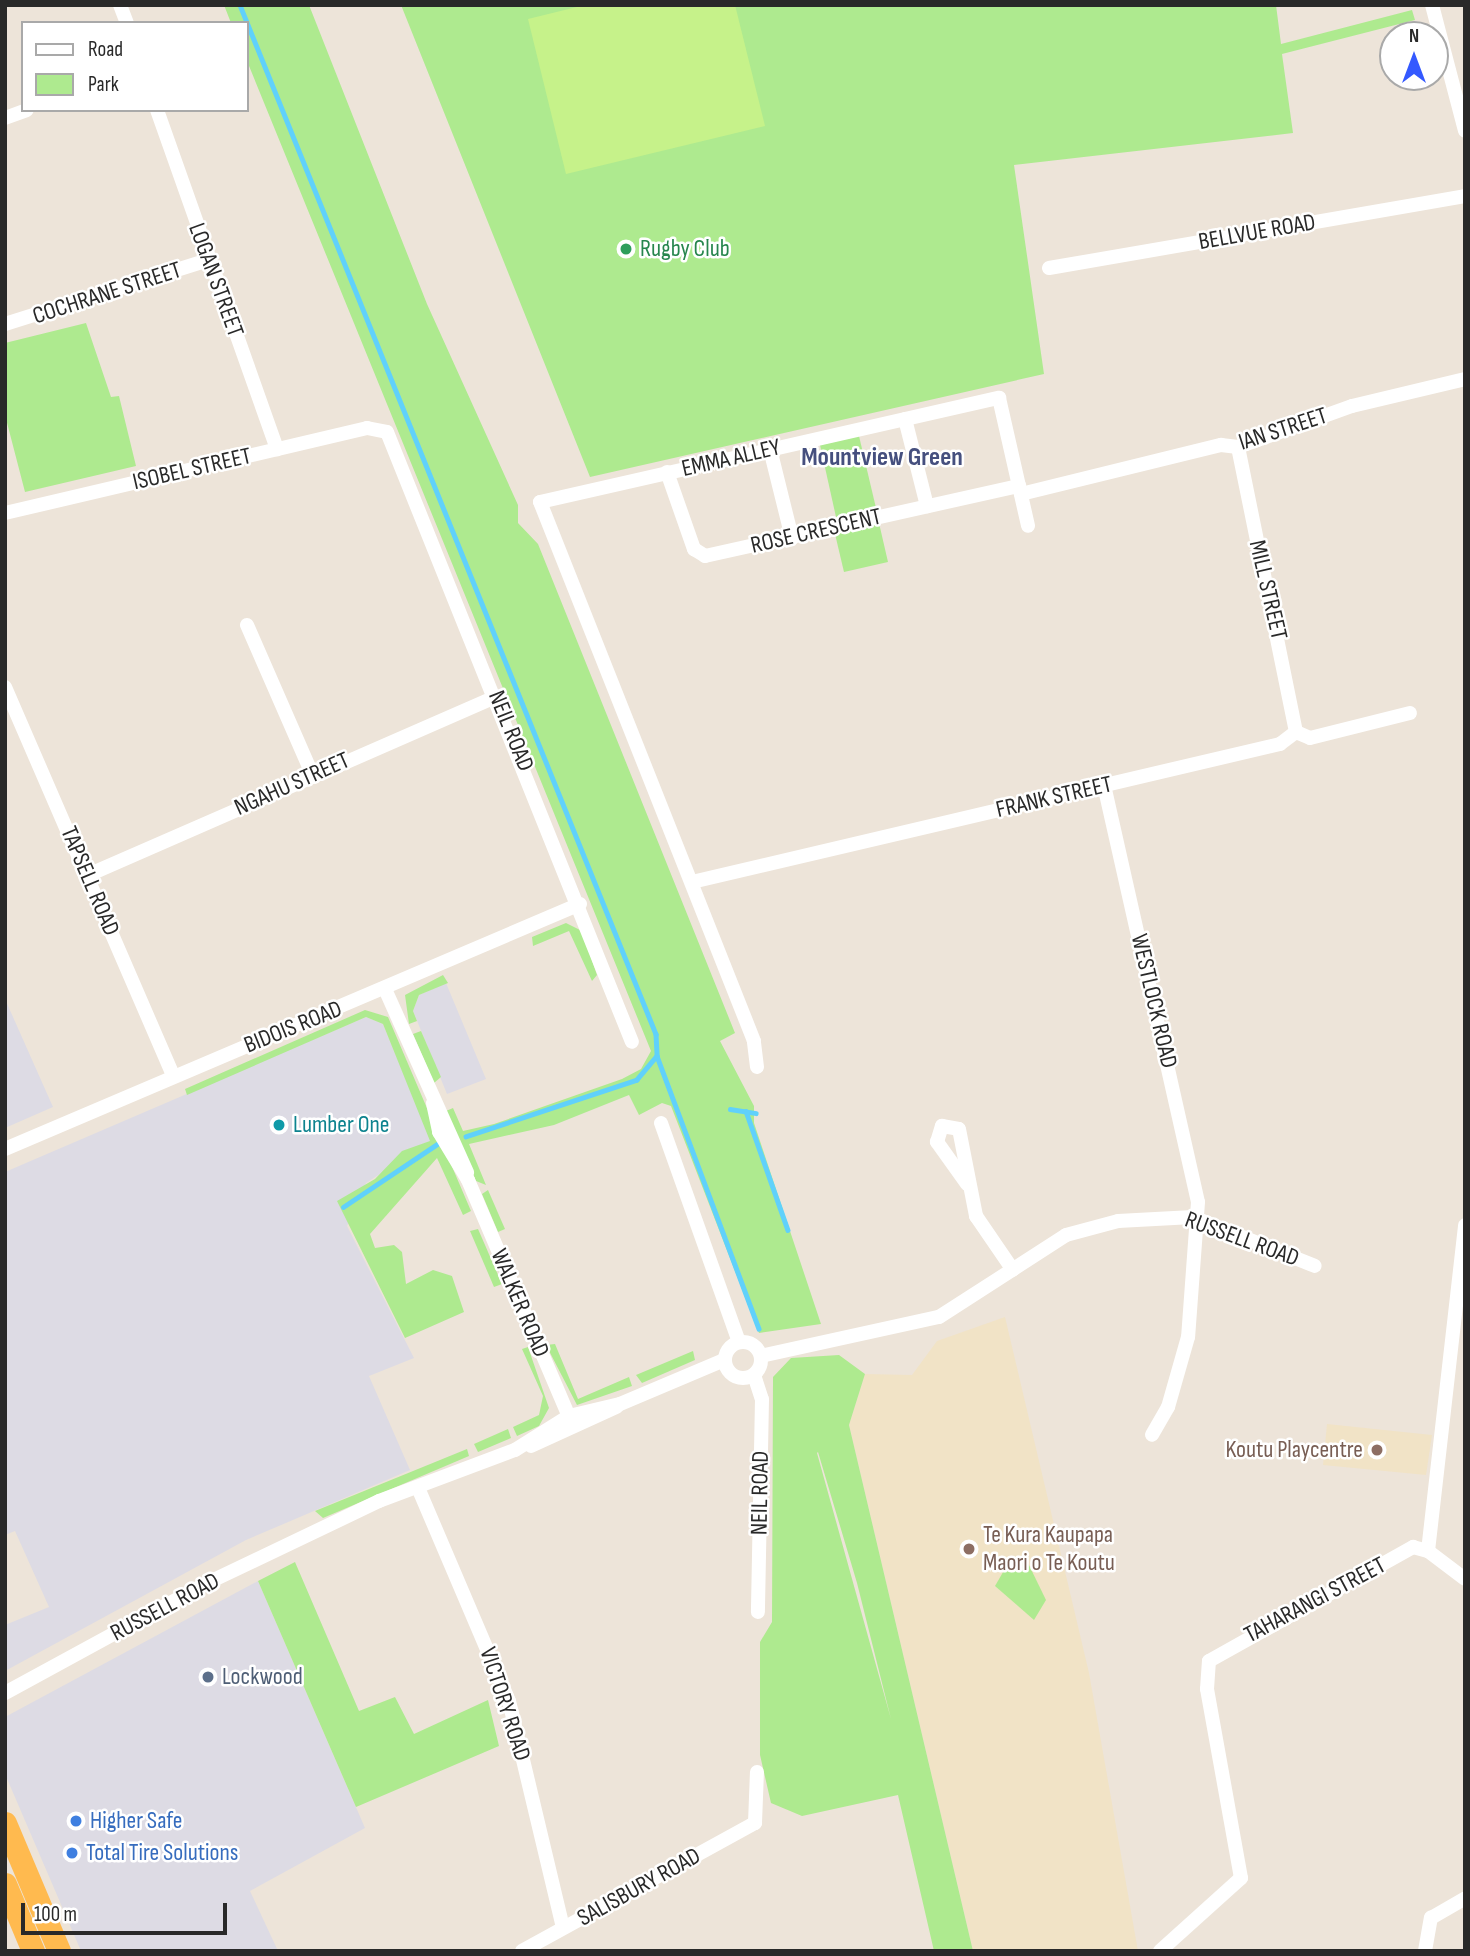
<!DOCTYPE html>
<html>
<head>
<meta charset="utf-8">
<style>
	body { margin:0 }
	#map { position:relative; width:1470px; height:1956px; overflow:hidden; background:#ede4d9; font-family:"Sofia Sans Condensed",sans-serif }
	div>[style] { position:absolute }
	.industrial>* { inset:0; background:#dddbe4 }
	.education>* { inset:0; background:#f1e3c6 }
	.green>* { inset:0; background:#aeea8f }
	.pitch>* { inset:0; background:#c6f28a }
	.stream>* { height:4.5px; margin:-2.25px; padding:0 2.25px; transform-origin:2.25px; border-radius:2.25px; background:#60d1fb }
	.minor>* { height:14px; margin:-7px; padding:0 7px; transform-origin:7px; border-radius:7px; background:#fff }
	.minor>.ring { margin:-7px; padding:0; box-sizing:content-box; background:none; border:14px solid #fff; border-radius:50% }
	.trunk>* { height:23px; margin:-11.5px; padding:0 11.5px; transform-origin:11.5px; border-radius:11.5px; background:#ffba4f }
	.dots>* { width:19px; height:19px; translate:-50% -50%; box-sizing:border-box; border:4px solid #fff; border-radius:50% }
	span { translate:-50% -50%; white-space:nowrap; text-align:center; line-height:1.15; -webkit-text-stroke:5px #fff; paint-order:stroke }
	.street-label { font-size:24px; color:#292929 }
	.leisure-label { font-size:24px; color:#27864d }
	.left { translate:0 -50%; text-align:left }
	.culture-label { font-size:24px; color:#0d838f }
	.education-label { font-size:24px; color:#785e54 }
	.right { translate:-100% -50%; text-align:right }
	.service-label { font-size:24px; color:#4e5e75 }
	.shop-label { font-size:24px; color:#366cbe }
	.neighbourhood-label { font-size:26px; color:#454f7e; font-weight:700 }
	.frame { position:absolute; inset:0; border:7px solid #292929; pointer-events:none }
	.legend { position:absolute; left:21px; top:21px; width:228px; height:91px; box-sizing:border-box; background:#fff; border:2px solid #a9a9a9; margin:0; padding:9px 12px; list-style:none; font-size:21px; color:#292929 }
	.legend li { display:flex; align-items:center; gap:14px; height:35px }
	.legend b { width:35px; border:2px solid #a9a9a9 }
	.north { position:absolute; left:1379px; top:21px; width:70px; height:70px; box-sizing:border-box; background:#fff; border:2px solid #a9a9a9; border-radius:50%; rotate:0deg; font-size:19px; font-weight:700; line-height:28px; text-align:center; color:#292929 }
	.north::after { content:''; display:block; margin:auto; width:24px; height:32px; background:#3459ff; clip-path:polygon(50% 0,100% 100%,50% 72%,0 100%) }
	.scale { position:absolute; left:21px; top:1903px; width:206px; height:32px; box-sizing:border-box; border:4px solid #292929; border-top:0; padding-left:9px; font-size:21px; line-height:24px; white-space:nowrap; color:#292929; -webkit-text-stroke:5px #fff; paint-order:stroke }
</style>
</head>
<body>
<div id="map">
	<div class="industrial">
		<div style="clip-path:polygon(446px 983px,486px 1079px,447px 1094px,413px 1011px,419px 995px)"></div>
		<div style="clip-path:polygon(5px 999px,53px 1107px,5px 1128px)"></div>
		<div style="clip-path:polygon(366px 1017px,383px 1024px,431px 1141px,366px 1183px,347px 1226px,414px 1358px,369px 1376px,410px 1470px,246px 1540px,5px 1671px,5px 1625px,49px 1607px,15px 1531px,5px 1535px,5px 1172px)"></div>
		<div style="clip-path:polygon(258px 1581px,365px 1828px,250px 1891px,278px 1951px,81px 1951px,5px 1774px,5px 1717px)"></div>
	</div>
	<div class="education">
		<div style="clip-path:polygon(1005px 1317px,1089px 1673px,1138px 1951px,973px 1951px,849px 1425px,865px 1374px,912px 1375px,937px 1341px)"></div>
		<div style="clip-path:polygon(1327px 1424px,1432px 1435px,1426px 1475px,1323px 1465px)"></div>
	</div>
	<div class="green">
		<div style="clip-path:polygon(224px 5px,309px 5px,427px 304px,518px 505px,518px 523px,538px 544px,735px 1033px,720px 1041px,754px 1106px,754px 1123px,821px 1324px,759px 1333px,671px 1106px,662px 1103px,639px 1115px,629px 1095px,554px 1125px,469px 1144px,486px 1185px,476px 1181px,446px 1111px,453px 1108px,463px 1131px,494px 1124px,622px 1079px,641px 1069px,651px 1051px,247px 61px,247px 23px,231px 23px)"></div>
		<div style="clip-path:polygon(401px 5px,1276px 5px,1281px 44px,1412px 10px,1415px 20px,1282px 54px,1293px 133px,1014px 165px,1044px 374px,590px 477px)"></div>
		<div style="clip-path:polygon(86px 323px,111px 397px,119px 396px,136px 466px,25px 492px,5px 415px,5px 343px)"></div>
		<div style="clip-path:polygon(859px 436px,876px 508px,836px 517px,820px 445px)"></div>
		<div style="clip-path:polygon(879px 523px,888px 562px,844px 572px,835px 534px)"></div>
		<div style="clip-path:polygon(566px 923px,582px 931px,597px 975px,592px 981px,569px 931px,533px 946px,532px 937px)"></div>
		<div style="clip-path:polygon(443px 975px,448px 983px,419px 995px,413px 1011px,417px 1021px,409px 1024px,405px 995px)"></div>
		<div style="clip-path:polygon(365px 1010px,388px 1017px,471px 1211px,463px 1215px,437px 1158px,370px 1234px,375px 1248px,394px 1245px,402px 1252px,406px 1284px,433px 1270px,452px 1276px,464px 1312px,405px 1338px,337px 1201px,375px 1179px,402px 1151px,430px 1141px,383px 1024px,366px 1017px,187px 1095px,185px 1089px)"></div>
		<div style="clip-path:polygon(421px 1031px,441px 1077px,434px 1083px,413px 1034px)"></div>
		<div style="clip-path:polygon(488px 1190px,505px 1229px,498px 1232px,482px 1194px)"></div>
		<div style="clip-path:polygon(478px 1229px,502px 1284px,494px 1287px,470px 1231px)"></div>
		<div style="clip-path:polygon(555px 1344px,578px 1399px,629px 1377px,632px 1386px,577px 1405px,546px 1345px)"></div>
		<div style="clip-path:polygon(528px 1347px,549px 1408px,539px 1426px,517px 1436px,513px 1427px,539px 1415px,543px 1396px,522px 1349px)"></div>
		<div style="clip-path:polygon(693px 1351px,695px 1360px,642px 1383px,636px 1375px)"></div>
		<div style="clip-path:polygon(evenodd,839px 1355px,865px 1374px,849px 1425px,973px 1951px,934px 1951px,898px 1795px,802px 1816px,771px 1803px,760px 1755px,760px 1642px,772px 1622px,773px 1377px,791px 1358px,839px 1355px,818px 1452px,857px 1583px,891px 1719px,817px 1453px,818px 1452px)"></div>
		<div style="clip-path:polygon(508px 1429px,511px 1438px,478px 1452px,474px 1444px)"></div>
		<div style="clip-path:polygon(467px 1449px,469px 1456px,323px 1518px,315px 1511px)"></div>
		<div style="clip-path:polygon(1027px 1561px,1046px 1600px,1034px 1620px,995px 1586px,1006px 1567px)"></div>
		<div style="clip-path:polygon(295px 1562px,359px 1711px,395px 1697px,414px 1734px,488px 1700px,499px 1746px,356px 1807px,258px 1581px)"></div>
	</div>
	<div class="pitch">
		<div style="clip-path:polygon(585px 5px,735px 5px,765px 126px,566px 174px,528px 19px)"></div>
	</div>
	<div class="stream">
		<div style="left:240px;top:5px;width:1110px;rotate:67.99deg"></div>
		<div style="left:656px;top:1034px;width:22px;rotate:87deg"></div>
		<div style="left:657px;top:1056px;width:31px;rotate:130deg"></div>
		<div style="left:637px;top:1080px;width:180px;rotate:161.6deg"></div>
		<div style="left:657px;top:1056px;width:291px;rotate:69.5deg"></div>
		<div style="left:730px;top:1109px;width:26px;rotate:9deg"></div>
		<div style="left:746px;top:1111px;width:126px;rotate:70.6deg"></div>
		<div style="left:343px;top:1207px;width:113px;rotate:-33.8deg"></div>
	</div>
	<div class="minor">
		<div style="left:120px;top:5px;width:19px;rotate:69deg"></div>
		<div style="left:1432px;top:5px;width:130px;rotate:75.3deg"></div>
		<div style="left:157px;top:110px;width:360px;rotate:70.5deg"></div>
		<div style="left:5px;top:118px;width:23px;rotate:-20deg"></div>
		<div style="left:1049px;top:268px;width:422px;rotate:-9.8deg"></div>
		<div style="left:5px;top:324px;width:213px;rotate:-17.5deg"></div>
		<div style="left:905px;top:419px;width:90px;rotate:75.8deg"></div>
		<div style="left:1238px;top:447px;width:291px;rotate:78.5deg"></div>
		<div style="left:1238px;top:447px;width:121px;rotate:-19.8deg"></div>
		<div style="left:1352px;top:406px;width:116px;rotate:-13.4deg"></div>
		<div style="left:770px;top:449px;width:92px;rotate:76.1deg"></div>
		<div style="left:667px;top:472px;width:82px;rotate:70.7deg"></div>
		<div style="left:694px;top:549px;width:13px;rotate:32deg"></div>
		<div style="left:705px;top:556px;width:322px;rotate:-12.6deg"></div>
		<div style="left:1021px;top:494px;width:206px;rotate:-13.8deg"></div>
		<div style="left:1221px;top:445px;width:17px;rotate:7deg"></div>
		<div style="left:5px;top:513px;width:372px;rotate:-13.2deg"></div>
		<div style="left:367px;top:428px;width:20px;rotate:11deg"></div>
		<div style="left:387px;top:432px;width:657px;rotate:68.12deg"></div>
		<div style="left:247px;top:625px;width:163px;rotate:66.4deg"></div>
		<div style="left:5px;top:687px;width:424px;rotate:66.6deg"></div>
		<div style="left:1104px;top:785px;width:427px;rotate:77.3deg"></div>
		<div style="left:1198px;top:1202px;width:135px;rotate:94.2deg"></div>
		<div style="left:1188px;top:1337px;width:73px;rotate:105.9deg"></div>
		<div style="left:1168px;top:1407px;width:32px;rotate:120deg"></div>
		<div style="left:88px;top:875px;width:446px;rotate:-23.6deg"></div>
		<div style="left:692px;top:882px;width:604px;rotate:-13.21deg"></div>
		<div style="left:1280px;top:744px;width:20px;rotate:-37deg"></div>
		<div style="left:1296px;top:732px;width:15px;rotate:23deg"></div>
		<div style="left:1310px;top:738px;width:103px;rotate:-14deg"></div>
		<div style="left:385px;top:989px;width:201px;rotate:65.9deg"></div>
		<div style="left:757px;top:1067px;width:26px;rotate:-97deg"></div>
		<div style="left:754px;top:1041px;width:580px;rotate:-111.65deg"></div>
		<div style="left:540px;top:502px;width:471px;rotate:-12.8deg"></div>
		<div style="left:999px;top:398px;width:131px;rotate:77.2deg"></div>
		<div style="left:433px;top:1103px;width:30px;rotate:78deg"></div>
		<div style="left:439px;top:1132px;width:56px;rotate:58.9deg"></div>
		<div style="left:468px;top:1180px;width:267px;rotate:66.9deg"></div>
		<div style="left:661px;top:1123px;width:232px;rotate:70.4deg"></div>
		<div style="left:5px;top:1149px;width:625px;rotate:-23.08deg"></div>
		<div style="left:967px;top:1184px;width:52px;rotate:-125.5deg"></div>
		<div style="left:937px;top:1142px;width:17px;rotate:-73deg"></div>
		<div style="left:942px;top:1126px;width:17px;rotate:10deg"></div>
		<div style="left:959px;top:1129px;width:89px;rotate:78.9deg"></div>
		<div style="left:976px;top:1216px;width:65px;rotate:55.6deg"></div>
		<div class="ring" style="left:725px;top:1342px;width:22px;height:22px"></div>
		<div style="left:761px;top:1356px;width:182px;rotate:-12.4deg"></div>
		<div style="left:939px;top:1317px;width:151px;rotate:-32.8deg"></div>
		<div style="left:1066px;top:1235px;width:54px;rotate:-15.1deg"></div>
		<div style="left:1118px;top:1221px;width:75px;rotate:-3.1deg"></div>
		<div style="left:1193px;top:1217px;width:131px;rotate:21.9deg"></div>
		<div style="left:754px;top:1375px;width:25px;rotate:72deg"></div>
		<div style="left:762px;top:1399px;width:213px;rotate:91.1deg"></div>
		<div style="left:531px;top:1446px;width:94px;rotate:-24.6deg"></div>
		<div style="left:419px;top:1490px;width:229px;rotate:66.9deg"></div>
		<div style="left:509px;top:1701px;width:233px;rotate:76.6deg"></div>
		<div style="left:1428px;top:1551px;width:328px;rotate:-83.5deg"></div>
		<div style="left:5px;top:1693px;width:226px;rotate:-28.6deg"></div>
		<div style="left:203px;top:1585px;width:195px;rotate:-25.5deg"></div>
		<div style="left:379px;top:1501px;width:145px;rotate:-20.6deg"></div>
		<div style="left:515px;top:1450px;width:64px;rotate:-32.2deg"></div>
		<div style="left:569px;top:1416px;width:52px;rotate:-13.2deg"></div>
		<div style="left:620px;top:1404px;width:113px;rotate:-22.9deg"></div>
		<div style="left:522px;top:1951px;width:266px;rotate:-28.8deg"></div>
		<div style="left:755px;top:1823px;width:51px;rotate:-87.8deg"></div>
		<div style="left:1160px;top:1951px;width:109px;rotate:-42deg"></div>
		<div style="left:1241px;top:1878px;width:192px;rotate:-100.2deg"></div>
		<div style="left:1207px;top:1689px;width:28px;rotate:-86deg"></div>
		<div style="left:1209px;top:1661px;width:234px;rotate:-29.2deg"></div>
		<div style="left:1413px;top:1547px;width:16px;rotate:15deg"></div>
		<div style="left:1428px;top:1551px;width:46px;rotate:37.1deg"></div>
		<div style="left:1425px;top:1951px;width:34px;rotate:-80deg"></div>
		<div style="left:1431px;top:1918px;width:39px;rotate:-30deg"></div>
	</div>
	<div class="trunk">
		<div style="left:5px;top:1823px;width:139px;rotate:67.1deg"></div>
		<div style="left:5px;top:1884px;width:73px;rotate:67.3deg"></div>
	</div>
	<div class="dots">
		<div style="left:626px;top:249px;background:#2e9e5b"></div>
		<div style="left:279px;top:1125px;background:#0f9aa8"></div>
		<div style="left:1377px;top:1450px;background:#8d6e63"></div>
		<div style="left:969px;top:1549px;background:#8d6e63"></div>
		<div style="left:208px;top:1677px;background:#5c6f8a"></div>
		<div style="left:76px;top:1821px;background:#3f7fe0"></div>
		<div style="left:72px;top:1853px;background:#3f7fe0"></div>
	</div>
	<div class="street-label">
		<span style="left:1257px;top:232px;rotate:-10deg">BELLVUE ROAD</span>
		<span style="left:216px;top:280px;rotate:70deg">LOGAN STREET</span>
		<span style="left:107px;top:293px;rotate:-18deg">COCHRANE STREET</span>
		<span style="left:1283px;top:429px;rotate:-18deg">IAN STREET</span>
		<span style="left:731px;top:458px;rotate:-13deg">EMMA ALLEY</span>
		<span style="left:192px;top:469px;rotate:-13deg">ISOBEL STREET</span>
		<span style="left:816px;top:531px;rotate:-13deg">ROSE CRESCENT</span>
		<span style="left:1268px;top:590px;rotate:77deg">MILL STREET</span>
		<span style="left:511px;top:731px;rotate:68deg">NEIL ROAD</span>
		<span style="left:292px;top:784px;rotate:-24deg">NGAHU STREET</span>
		<span style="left:1054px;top:797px;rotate:-13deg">FRANK STREET</span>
		<span style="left:90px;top:881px;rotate:67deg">TAPSELL ROAD</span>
		<span style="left:1154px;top:1001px;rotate:77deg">WESTLOCK ROAD</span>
		<span style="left:293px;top:1027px;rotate:-22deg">BIDOIS ROAD</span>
		<span style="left:1242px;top:1239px;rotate:20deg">RUSSELL ROAD</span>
		<span style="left:520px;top:1303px;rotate:67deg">WALKER ROAD</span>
		<span style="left:760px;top:1493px;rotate:-89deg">NEIL ROAD</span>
		<span style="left:1315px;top:1600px;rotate:-28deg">TAHARANGI STREET</span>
		<span style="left:165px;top:1607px;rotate:-28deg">RUSSELL ROAD</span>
		<span style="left:505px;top:1704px;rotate:72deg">VICTORY ROAD</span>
		<span style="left:639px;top:1887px;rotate:-29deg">SALISBURY ROAD</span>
	</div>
	<div class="leisure-label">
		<span class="left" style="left:640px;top:249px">Rugby Club</span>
	</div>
	<div class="culture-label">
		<span class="left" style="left:293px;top:1125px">Lumber One</span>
	</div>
	<div class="education-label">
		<span class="right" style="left:1363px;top:1450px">Koutu Playcentre</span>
		<span class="left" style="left:983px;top:1549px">Te Kura Kaupapa<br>Maori o Te Koutu</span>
	</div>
	<div class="service-label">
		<span class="left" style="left:222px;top:1677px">Lockwood</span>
	</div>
	<div class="shop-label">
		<span class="left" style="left:90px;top:1821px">Higher Safe</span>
		<span class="left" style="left:86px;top:1853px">Total Tire Solutions</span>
	</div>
	<div class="neighbourhood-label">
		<span style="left:882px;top:458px">Mountview Green</span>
	</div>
	<div class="frame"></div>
	<ul class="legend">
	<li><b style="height:9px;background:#fff"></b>Road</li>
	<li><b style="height:19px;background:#aeea8f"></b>Park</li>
	</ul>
	<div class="north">N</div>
	<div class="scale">100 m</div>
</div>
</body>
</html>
